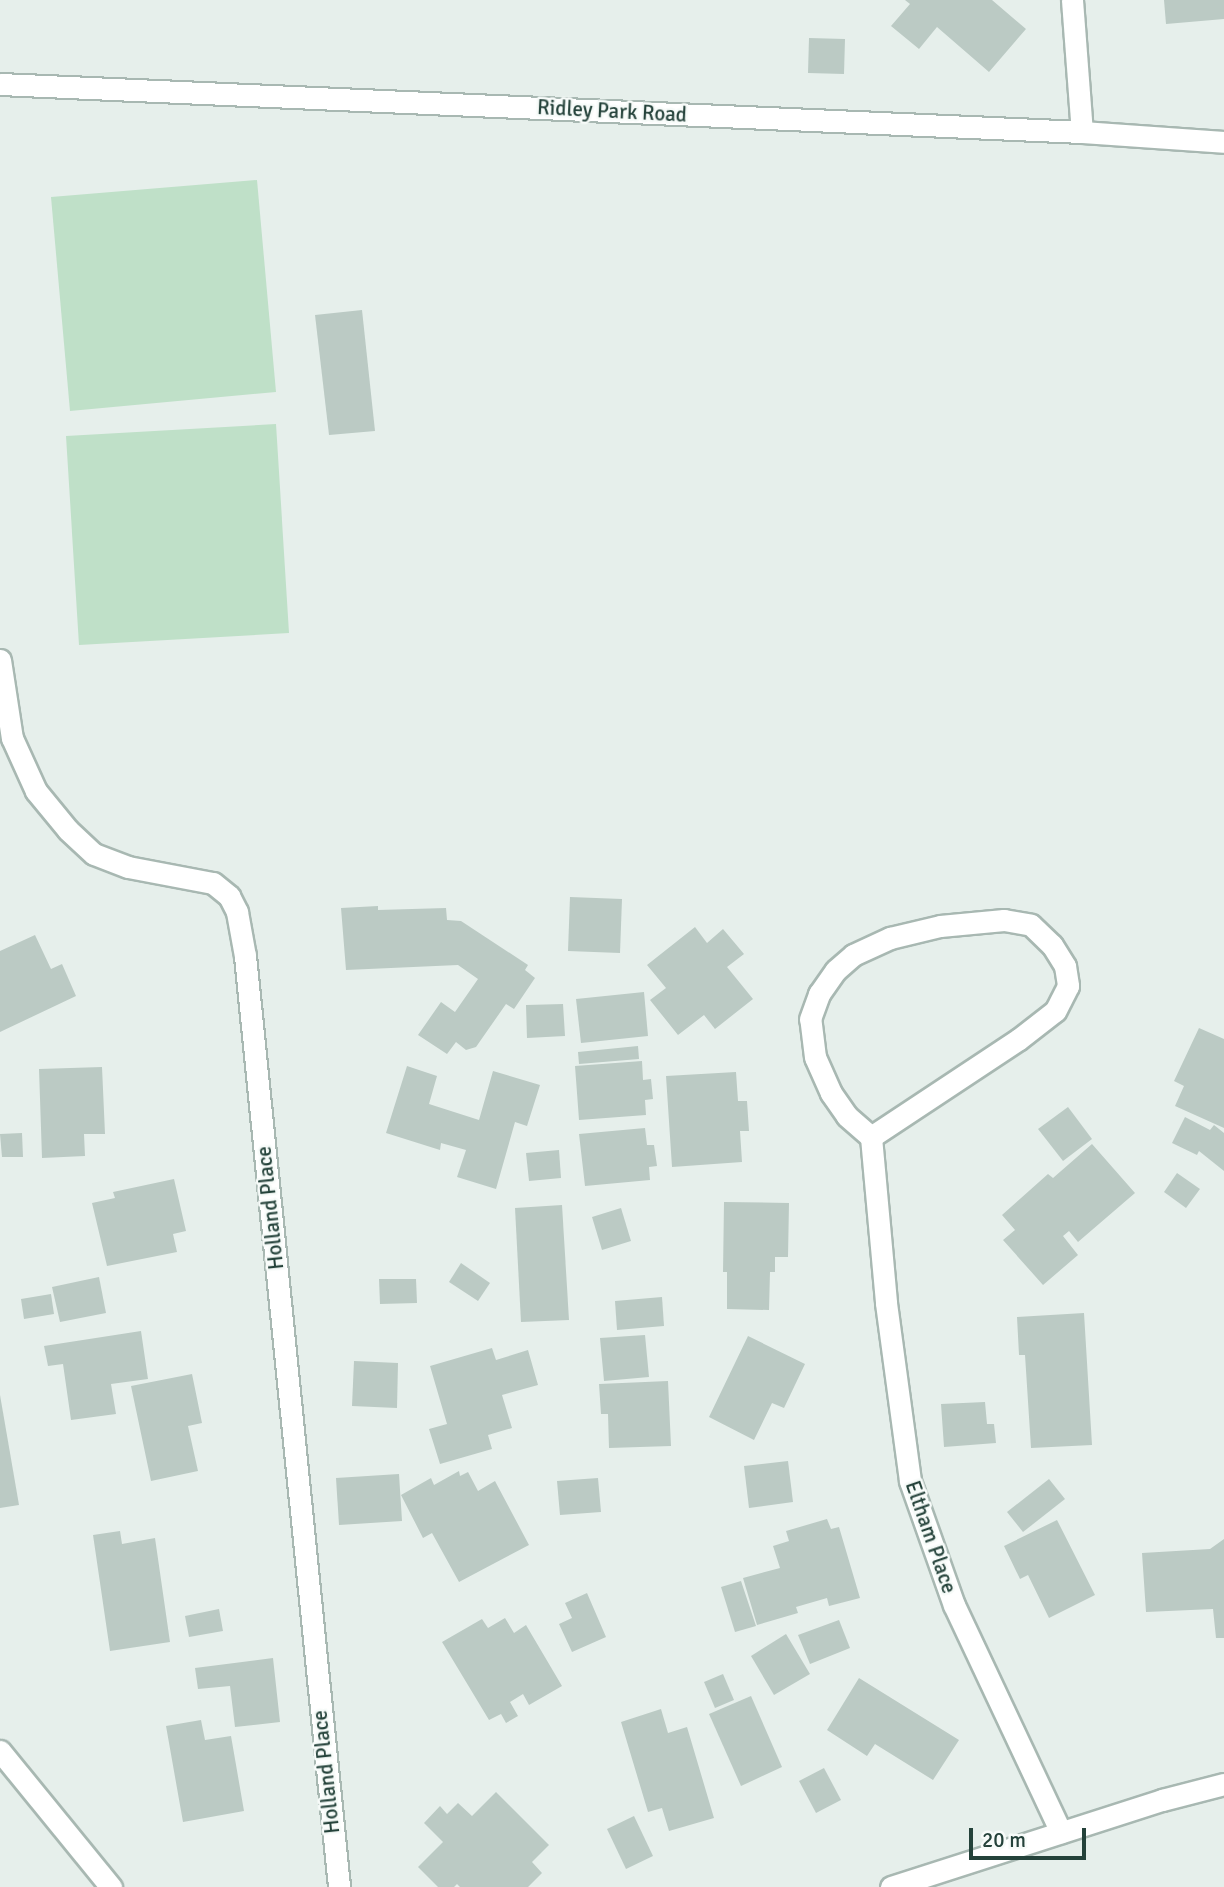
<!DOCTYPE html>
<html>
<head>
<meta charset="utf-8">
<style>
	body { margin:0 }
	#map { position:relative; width:1224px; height:1887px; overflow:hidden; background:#e6efeb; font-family:Signika,sans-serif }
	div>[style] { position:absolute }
	.green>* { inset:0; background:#bfe0c8 }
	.building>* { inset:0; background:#bbcac4 }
	.roads { filter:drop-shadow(2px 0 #a8b8b2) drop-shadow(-2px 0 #a8b8b2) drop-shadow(0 2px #a8b8b2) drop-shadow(0 -2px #a8b8b2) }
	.minor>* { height:21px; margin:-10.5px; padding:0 10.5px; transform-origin:10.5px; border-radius:10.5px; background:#fff }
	span { translate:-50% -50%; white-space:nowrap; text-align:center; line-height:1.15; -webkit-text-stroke:5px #f7fbf9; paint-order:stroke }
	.street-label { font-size:21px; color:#24423a }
	.scale { position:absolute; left:969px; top:1828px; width:117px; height:32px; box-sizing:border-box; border:4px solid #24423a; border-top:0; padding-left:9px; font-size:21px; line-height:24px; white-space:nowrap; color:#24423a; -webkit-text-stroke:5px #f7fbf9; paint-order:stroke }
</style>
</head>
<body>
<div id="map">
	<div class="green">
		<div style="clip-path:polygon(257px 180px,276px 392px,70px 411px,51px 197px)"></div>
		<div style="clip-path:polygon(276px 424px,289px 633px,79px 645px,66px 436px)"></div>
	</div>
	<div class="building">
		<div style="clip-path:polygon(905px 0,992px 0,1026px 29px,989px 72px,937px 27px,919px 49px,891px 26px,910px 4px)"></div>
		<div style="clip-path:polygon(1164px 0,1224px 0,1224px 19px,1166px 24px)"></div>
		<div style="clip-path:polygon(809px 38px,845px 39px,844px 74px,808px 73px)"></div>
		<div style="clip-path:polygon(362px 310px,375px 431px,329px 435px,315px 315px)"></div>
		<div style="clip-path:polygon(570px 897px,622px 899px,620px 953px,568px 951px)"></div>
		<div style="clip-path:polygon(378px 906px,378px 910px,446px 908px,447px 920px,461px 921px,528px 965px,525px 970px,535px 978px,514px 1009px,506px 1004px,476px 1047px,466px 1050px,456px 1042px,447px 1054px,418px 1035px,441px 1002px,455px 1012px,478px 979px,458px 965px,346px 970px,341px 908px)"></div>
		<div style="clip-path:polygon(695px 927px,707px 943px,723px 929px,744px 954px,727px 967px,753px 999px,715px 1029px,704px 1015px,678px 1035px,650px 1000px,666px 988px,647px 965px)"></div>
		<div style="clip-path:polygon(35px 935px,51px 969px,62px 964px,76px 996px,0 1032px,0 951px)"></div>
		<div style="clip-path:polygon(644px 992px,648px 1036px,581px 1043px,576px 999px)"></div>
		<div style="clip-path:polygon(563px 1004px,565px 1036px,527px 1038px,526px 1005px)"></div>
		<div style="clip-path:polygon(1199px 1028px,1224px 1039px,1224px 1128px,1175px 1106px,1184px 1086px,1174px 1081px)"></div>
		<div style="clip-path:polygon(638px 1046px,639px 1059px,579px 1064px,578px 1052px)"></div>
		<div style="clip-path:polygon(642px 1061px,643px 1080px,651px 1079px,653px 1099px,645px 1100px,646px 1115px,579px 1120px,575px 1066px)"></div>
		<div style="clip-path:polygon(407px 1066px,437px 1076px,429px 1104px,479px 1120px,493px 1071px,540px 1085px,527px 1126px,515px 1122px,496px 1189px,457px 1177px,466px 1150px,441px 1143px,440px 1150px,386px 1133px)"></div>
		<div style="clip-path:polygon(102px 1067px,105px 1134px,84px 1134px,85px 1156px,42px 1158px,39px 1069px)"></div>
		<div style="clip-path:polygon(736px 1072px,738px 1101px,747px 1101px,749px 1131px,740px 1131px,742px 1162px,672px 1167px,666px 1076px)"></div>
		<div style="clip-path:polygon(1068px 1107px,1092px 1139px,1063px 1161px,1038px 1129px)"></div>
		<div style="clip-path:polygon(1185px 1117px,1210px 1130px,1214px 1125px,1224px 1133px,1224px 1171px,1199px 1151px,1197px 1155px,1172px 1143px)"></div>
		<div style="clip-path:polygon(645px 1128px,647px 1145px,654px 1145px,657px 1166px,649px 1167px,650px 1180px,585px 1186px,579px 1134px)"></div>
		<div style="clip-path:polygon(22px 1133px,23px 1157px,2px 1157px,0 1134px)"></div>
		<div style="clip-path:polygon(1092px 1144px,1135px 1193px,1078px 1242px,1069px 1231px,1063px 1236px,1078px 1255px,1043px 1285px,1003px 1240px,1015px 1230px,1002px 1215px,1048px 1174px,1053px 1178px)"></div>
		<div style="clip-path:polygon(559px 1150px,561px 1178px,529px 1181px,526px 1153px)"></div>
		<div style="clip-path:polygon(1177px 1173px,1200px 1189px,1186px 1208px,1164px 1192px)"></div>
		<div style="clip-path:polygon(174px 1179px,186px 1231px,173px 1234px,177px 1252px,107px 1266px,92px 1203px,115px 1198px,113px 1192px)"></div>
		<div style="clip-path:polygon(724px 1202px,789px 1203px,788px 1257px,775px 1257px,775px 1272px,770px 1272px,769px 1310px,727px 1309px,727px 1272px,723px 1272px)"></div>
		<div style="clip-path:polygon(562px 1205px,569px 1320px,521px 1322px,515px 1208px)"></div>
		<div style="clip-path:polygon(621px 1208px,631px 1241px,602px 1250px,592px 1217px)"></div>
		<div style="clip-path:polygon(461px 1263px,490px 1283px,478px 1301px,449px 1282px)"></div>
		<div style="clip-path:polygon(99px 1277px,106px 1313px,60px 1322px,52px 1287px)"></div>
		<div style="clip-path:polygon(379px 1279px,416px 1279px,417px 1303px,380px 1304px)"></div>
		<div style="clip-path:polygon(51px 1294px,54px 1314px,24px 1319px,21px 1299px)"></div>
		<div style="clip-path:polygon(662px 1297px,664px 1326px,617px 1330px,615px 1301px)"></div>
		<div style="clip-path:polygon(1084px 1313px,1092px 1445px,1031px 1448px,1025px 1355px,1019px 1355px,1017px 1317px)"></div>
		<div style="clip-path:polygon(141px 1331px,148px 1379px,111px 1384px,116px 1414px,71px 1420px,63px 1364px,48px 1366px,44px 1346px)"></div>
		<div style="clip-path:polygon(645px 1335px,649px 1377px,604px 1381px,600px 1338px)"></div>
		<div style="clip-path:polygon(748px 1336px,805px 1364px,784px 1408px,772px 1403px,754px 1440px,709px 1417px)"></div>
		<div style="clip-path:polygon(492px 1348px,496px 1360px,528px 1350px,538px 1385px,502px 1395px,512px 1428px,488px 1435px,492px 1449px,440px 1464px,429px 1429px,447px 1424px,430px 1366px)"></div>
		<div style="clip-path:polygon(354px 1361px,398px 1363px,397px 1408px,352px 1406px)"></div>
		<div style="clip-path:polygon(192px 1374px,202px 1423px,188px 1426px,198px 1471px,151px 1481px,131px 1386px)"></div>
		<div style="clip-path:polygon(668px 1381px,671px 1446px,609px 1448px,608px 1414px,601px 1414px,599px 1384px)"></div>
		<div style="clip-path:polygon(0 1395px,19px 1505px,0 1508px)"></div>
		<div style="clip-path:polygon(985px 1402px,987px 1424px,994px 1424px,996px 1443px,944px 1447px,941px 1404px)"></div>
		<div style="clip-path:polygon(788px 1461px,793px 1502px,749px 1508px,744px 1466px)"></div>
		<div style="clip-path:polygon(459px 1471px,460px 1476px,468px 1472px,478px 1491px,495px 1481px,529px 1545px,459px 1582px,432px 1533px,423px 1538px,401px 1495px,431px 1478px,434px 1485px)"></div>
		<div style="clip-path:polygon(399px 1474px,402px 1521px,339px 1525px,336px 1478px)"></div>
		<div style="clip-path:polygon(598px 1478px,601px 1512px,560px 1515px,557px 1481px)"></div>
		<div style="clip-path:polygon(1049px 1479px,1065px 1499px,1023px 1532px,1007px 1512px)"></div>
		<div style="clip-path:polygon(827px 1519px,831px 1529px,839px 1527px,860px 1598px,829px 1606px,827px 1598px,796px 1607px,798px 1613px,757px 1625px,743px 1578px,780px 1568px,773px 1546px,789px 1541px,786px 1531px)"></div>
		<div style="clip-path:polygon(1057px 1520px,1095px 1595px,1049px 1618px,1028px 1575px,1020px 1579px,1004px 1546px)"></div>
		<div style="clip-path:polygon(120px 1531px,122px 1544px,155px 1538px,170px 1642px,110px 1651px,93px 1535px)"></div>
		<div style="clip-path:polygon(1224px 1539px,1224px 1638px,1216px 1638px,1213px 1609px,1146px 1612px,1142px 1553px,1210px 1549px)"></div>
		<div style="clip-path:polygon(741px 1581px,756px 1626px,735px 1632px,721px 1587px)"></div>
		<div style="clip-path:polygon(587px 1593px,606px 1637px,572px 1652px,559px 1624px,572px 1618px,565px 1603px)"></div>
		<div style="clip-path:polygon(219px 1609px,223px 1631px,189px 1637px,185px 1616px)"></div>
		<div style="clip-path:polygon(505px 1618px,514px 1633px,526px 1625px,562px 1686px,529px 1705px,523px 1694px,510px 1702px,518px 1716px,506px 1723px,501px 1714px,489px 1720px,442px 1642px,482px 1619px,488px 1628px)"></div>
		<div style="clip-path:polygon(839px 1620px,850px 1648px,810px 1664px,798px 1635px)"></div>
		<div style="clip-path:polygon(786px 1634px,810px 1674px,774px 1695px,751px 1656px)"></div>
		<div style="clip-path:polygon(273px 1658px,280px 1722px,235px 1727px,230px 1686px,198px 1689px,195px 1668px)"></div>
		<div style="clip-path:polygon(723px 1674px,734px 1700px,715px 1708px,704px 1682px)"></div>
		<div style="clip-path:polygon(859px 1678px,959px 1740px,933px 1780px,875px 1744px,867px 1756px,827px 1730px)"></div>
		<div style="clip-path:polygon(751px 1696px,782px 1767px,741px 1786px,709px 1714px)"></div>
		<div style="clip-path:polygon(661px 1709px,668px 1733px,687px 1727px,714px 1818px,669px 1831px,662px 1808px,648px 1812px,621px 1722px)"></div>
		<div style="clip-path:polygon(201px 1720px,205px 1740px,231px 1736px,244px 1811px,183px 1822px,166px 1726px)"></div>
		<div style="clip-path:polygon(824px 1768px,841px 1800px,816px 1813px,799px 1781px)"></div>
		<div style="clip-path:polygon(496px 1792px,549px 1845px,532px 1862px,542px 1873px,528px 1887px,460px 1887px,457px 1884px,454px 1887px,438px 1887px,418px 1867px,443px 1842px,424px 1823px,440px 1806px,447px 1814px,458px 1803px,472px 1816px)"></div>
		<div style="clip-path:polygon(634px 1816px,653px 1856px,626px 1869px,607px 1829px)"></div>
	</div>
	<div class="roads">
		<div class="minor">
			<div style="left:1072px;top:0;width:132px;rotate:85.7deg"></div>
			<div style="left:0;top:84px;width:1083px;rotate:2.54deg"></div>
			<div style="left:1082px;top:132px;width:142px;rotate:4deg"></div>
			<div style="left:0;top:660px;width:79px;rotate:81.3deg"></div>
			<div style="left:12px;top:738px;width:58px;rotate:65.6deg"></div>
			<div style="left:36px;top:791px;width:50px;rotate:50.6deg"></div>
			<div style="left:68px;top:830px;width:35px;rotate:43deg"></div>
			<div style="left:94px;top:854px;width:36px;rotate:21deg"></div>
			<div style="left:128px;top:867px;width:86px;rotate:10.7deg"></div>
			<div style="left:213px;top:883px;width:21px;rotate:39deg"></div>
			<div style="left:229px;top:896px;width:18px;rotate:63deg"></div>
			<div style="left:237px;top:912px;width:45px;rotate:79.7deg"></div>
			<div style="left:245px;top:956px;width:936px;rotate:84.23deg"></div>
			<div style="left:1004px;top:920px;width:27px;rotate:10deg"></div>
			<div style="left:1031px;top:925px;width:29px;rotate:44deg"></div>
			<div style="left:1052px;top:945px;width:25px;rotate:58deg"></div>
			<div style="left:1065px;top:966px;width:20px;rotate:81deg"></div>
			<div style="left:1068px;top:986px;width:28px;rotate:117deg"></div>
			<div style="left:1055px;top:1011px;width:46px;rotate:142.1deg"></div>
			<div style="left:1019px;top:1039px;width:178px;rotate:146.5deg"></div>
			<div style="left:871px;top:1137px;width:32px;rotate:-139deg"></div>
			<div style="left:847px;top:1116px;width:28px;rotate:-125deg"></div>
			<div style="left:831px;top:1093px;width:39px;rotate:-114deg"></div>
			<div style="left:815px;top:1057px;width:38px;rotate:-97deg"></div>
			<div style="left:810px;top:1019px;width:27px;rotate:-70deg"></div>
			<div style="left:819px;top:994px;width:29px;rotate:-55deg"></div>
			<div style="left:836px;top:970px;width:23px;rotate:-41deg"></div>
			<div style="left:853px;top:955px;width:41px;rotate:-24.7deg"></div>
			<div style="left:890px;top:938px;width:51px;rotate:-13.5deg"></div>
			<div style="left:940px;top:926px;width:64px;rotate:-5.4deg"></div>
			<div style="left:871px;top:1137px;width:167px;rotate:84.8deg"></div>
			<div style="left:886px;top:1303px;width:180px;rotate:82.3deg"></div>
			<div style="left:910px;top:1481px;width:132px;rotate:70.5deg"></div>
			<div style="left:954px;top:1605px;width:251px;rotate:64.8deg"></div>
			<div style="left:0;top:1751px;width:176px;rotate:50.8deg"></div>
			<div style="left:891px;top:1887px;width:285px;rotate:-17.8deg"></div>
			<div style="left:1162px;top:1800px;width:64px;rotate:-14.5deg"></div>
		</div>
	</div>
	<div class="street-label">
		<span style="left:612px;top:111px;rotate:3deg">Ridley Park Road</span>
		<span style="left:270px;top:1208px;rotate:-96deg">Holland Place</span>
		<span style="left:931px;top:1537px;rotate:71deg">Eltham Place</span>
		<span style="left:326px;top:1772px;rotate:-96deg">Holland Place</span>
	</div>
	<div class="scale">20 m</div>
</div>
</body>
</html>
